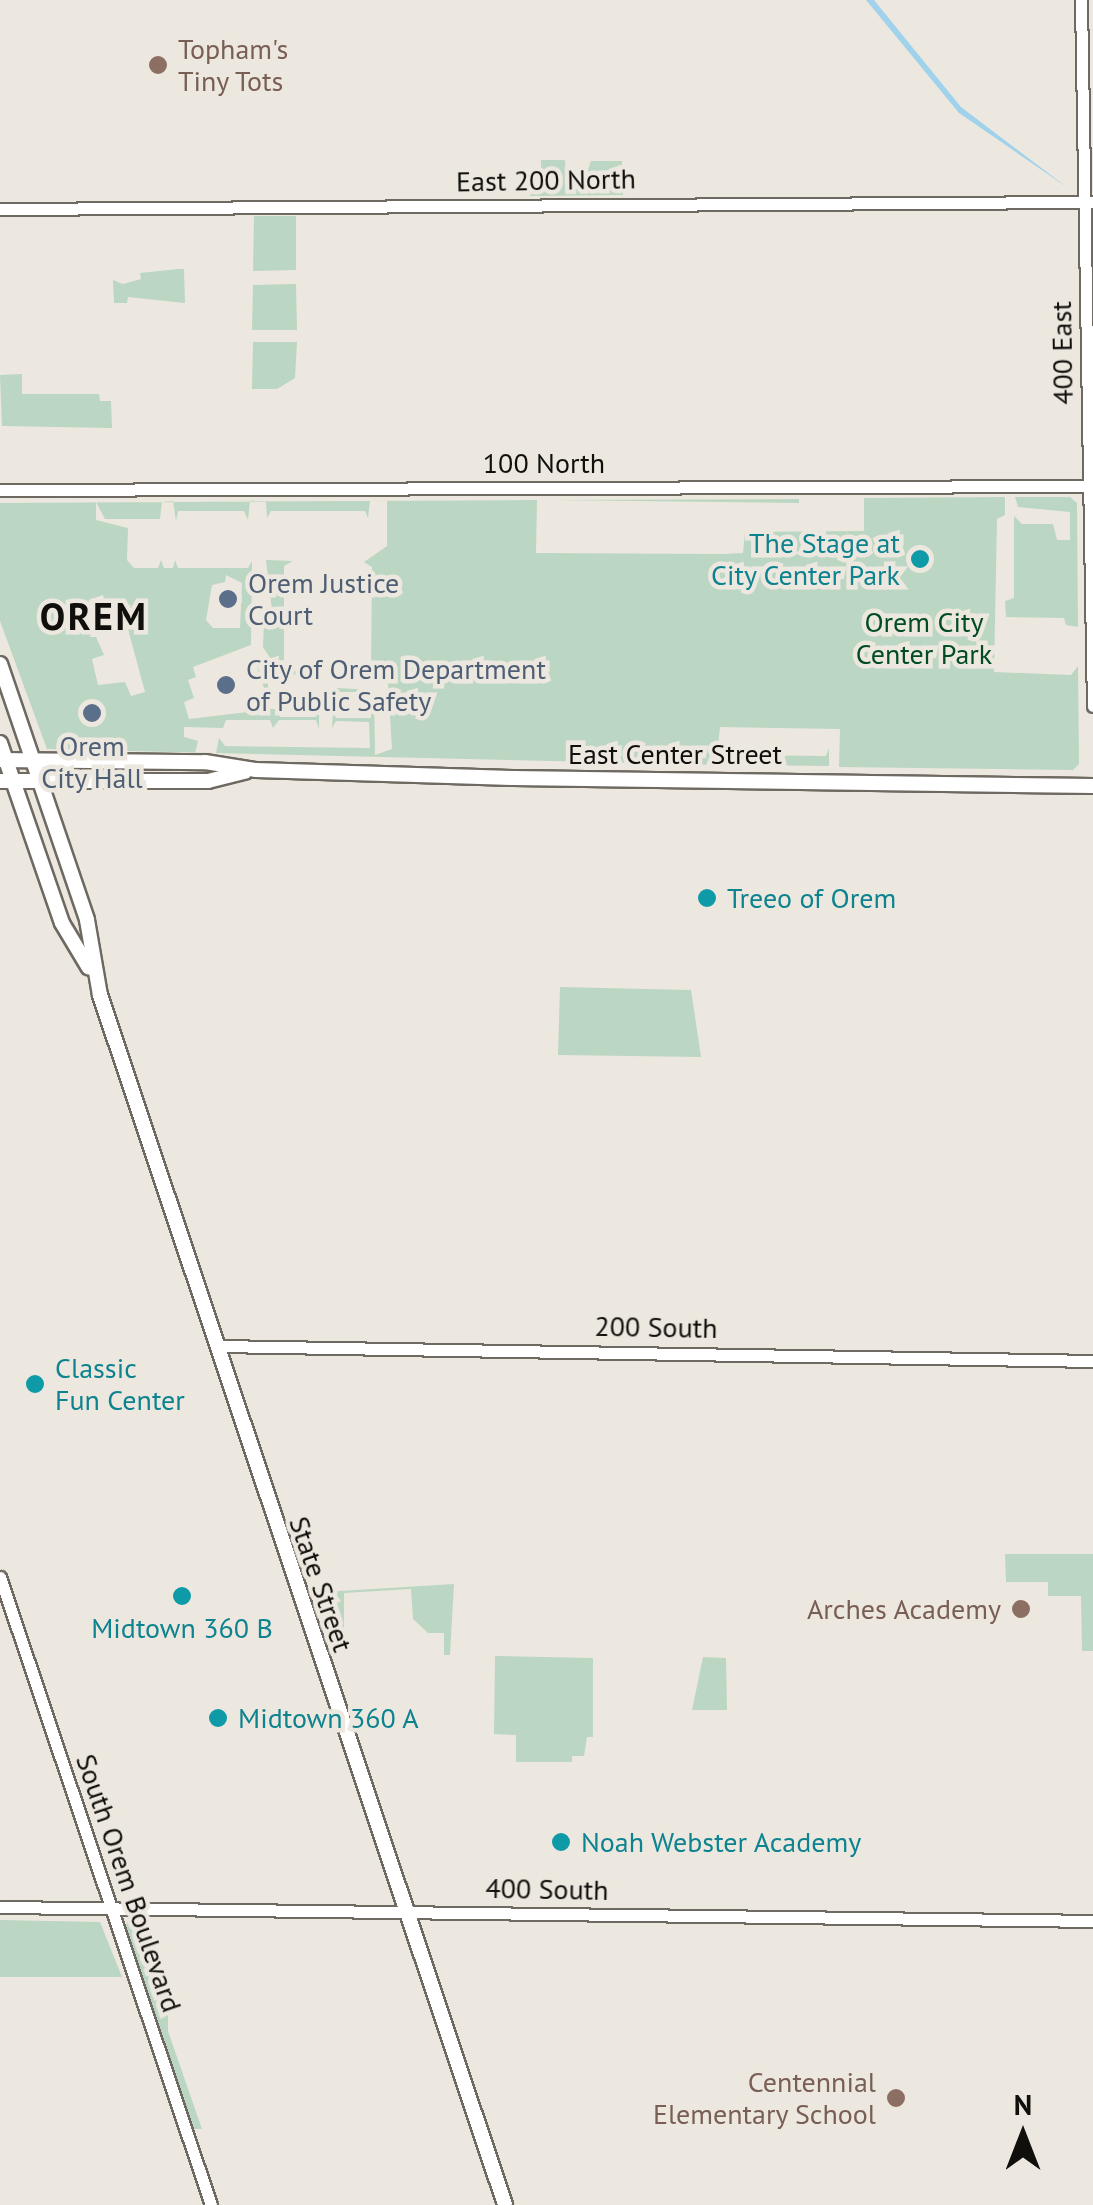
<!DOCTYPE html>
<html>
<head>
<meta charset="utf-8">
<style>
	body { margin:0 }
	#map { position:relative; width:1093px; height:2205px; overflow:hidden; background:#ede8df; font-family:"PT Sans",sans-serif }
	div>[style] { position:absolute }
	.green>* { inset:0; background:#bbd6c2 }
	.water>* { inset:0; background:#a1d2ec }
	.roads { filter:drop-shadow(2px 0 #6e6961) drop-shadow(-2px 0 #6e6961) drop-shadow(0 2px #6e6961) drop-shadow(0 -2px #6e6961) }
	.minor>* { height:11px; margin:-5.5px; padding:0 5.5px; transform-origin:5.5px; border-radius:5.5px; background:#fff }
	.major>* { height:14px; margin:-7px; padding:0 7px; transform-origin:7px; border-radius:7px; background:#fff }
	.dots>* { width:28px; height:28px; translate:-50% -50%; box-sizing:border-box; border:5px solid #ede8df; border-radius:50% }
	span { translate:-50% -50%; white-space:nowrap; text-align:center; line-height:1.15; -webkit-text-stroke:9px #ede8df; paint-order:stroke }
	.education-label { font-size:28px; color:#785e54 }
	.left { translate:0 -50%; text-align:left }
	.right { translate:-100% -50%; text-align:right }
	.street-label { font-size:28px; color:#100f0c }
	.culture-label { font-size:28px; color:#0d838f }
	.service-label { font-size:28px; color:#4e5e75 }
	.park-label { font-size:28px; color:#014c26 }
	.district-label { font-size:38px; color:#100f0c; font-weight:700; letter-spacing:2.5px }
	.north { position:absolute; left:973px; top:2085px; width:100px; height:100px; -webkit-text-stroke:8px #ede8df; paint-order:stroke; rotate:0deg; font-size:28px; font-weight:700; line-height:40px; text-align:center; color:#100f0c }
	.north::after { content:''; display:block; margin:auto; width:35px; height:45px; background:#100f0c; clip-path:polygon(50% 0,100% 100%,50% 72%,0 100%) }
</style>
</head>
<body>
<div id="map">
	<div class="green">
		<div style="clip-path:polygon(541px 160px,565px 160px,566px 173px,575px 176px,587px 173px,591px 161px,622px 161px,623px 195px,530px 196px,531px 169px,541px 169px)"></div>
		<div style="clip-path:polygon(254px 216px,296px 216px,296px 270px,253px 271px)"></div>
		<div style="clip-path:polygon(178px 269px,184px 269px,185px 303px,128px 297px,127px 303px,114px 303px,113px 280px,123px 284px,141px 279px,140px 273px)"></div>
		<div style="clip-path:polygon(296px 284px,297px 330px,252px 330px,253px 285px)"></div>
		<div style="clip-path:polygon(253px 342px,297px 342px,295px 378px,277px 389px,252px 389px)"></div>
		<div style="clip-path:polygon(22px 374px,22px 394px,99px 394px,100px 401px,111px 401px,112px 428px,2px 426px,0 375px)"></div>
		<div style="clip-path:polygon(evenodd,1005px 497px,1005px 515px,997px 519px,994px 672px,1071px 675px,1078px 666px,1079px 764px,1073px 770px,839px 767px,840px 729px,720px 727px,716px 765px,47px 749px,0 621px,0 503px,537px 500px,536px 553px,723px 554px,743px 553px,745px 532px,864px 531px,864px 498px,1005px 497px,173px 501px,176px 521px,178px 511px,244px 511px,248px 520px,250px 501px,266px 501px,267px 518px,271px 511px,365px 511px,368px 518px,370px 501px,387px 501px,387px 546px,364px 562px,372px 567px,371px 671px,337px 672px,335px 664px,333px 671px,335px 675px,374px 676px,388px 684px,392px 749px,375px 755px,374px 690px,337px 688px,332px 692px,333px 699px,336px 692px,371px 692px,371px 718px,336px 718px,333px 710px,332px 728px,336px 721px,369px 722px,370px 748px,225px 746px,219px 738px,216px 753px,195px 753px,198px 741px,184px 737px,184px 727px,223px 728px,226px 720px,270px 720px,273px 728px,279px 720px,316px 720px,319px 729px,319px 710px,316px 717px,280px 717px,277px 709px,269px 709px,268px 683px,257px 667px,268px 663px,275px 674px,317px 675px,320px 665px,317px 671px,292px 671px,284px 663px,284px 566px,293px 561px,266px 560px,273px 619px,264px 621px,263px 647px,272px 661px,257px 667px,265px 691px,256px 695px,256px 711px,189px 719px,184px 702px,194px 698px,188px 680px,196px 677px,193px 667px,251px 645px,252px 561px,248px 568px,178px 568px,175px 560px,173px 568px,164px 568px,161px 560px,158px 568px,134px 568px,127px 560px,128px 528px,96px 520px,96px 502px,105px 519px,160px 519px,162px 502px,173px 501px,1005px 497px,226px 575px,242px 583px,240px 628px,213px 628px,206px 620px,212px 585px,225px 582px,226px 575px,1005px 497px,103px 595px,107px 608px,131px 605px,125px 618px,145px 692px,131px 696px,125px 682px,98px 685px,92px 659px,104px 655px,96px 637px,89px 637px,94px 632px,86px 620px,89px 600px,103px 595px)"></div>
		<div style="clip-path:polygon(1015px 497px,1070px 497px,1077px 503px,1078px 627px,1066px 625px,1064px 618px,1006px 617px,1005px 601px,1014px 598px,1014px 516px,1022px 524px,1053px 524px,1057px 540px,1070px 540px,1070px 512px,1018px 507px)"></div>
		<div style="clip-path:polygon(799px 499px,799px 503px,550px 500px)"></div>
		<div style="clip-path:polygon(730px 747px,733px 755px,826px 756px,829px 748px,829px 766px,732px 765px)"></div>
		<div style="clip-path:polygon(560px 987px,691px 990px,701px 1057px,558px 1055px)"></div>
		<div style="clip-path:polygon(1005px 1554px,1093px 1554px,1093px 1651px,1082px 1651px,1081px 1596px,1048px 1596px,1048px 1582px,1006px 1582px)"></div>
		<div style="clip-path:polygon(454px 1584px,450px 1655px,444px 1655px,444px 1633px,428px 1633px,413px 1619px,411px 1589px,344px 1593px,344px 1630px,337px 1632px,324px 1592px)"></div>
		<div style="clip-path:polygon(495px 1656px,593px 1658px,593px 1737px,587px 1737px,584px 1756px,572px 1756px,572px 1762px,516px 1762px,516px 1735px,494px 1734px)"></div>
		<div style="clip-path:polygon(703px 1657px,726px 1658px,727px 1710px,692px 1710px)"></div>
		<div style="clip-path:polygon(129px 1916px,136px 1916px,160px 1994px,168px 1995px,168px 2031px,202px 2129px,193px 2129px,126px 1926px)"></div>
		<div style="clip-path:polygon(0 1920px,100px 1922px,122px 1977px,0 1977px)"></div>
	</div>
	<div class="water">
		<div style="clip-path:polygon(866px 0,874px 0,961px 107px,1068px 188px,959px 113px)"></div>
	</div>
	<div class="roads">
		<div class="minor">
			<div style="left:1081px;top:0;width:706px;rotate:89.03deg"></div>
			<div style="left:0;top:209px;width:1093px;rotate:-0.37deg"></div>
			<div style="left:0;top:490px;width:1088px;rotate:-0.21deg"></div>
			<div style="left:218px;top:1346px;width:875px;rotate:0.98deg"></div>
			<div style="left:0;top:1577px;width:662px;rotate:71.43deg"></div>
			<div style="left:0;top:1907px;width:1093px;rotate:0.73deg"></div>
		</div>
		<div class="major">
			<div style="left:0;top:664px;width:270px;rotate:71.2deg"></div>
			<div style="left:87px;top:920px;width:76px;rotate:80.2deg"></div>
			<div style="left:100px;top:995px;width:1276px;rotate:71.49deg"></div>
			<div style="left:0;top:743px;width:190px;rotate:71deg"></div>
			<div style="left:62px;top:923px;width:52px;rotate:59deg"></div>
			<div style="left:0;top:760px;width:205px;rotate:0.6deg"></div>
			<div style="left:205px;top:762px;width:52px;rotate:8.9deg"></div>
			<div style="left:256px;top:770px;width:257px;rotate:1.8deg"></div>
			<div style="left:513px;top:778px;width:580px;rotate:0.79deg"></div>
			<div style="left:0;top:781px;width:208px"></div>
			<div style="left:208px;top:781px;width:38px;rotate:-14deg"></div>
		</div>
	</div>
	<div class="dots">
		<div style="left:158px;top:65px;background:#8d6e63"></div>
		<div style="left:920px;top:559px;background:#0f9aa8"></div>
		<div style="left:228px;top:599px;background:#5c6f8a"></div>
		<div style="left:226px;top:685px;background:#5c6f8a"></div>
		<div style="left:92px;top:713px;background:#5c6f8a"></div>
		<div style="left:707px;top:898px;background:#0f9aa8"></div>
		<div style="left:35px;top:1384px;background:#0f9aa8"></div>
		<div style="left:182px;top:1596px;background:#0f9aa8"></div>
		<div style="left:1021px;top:1609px;background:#8d6e63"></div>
		<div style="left:218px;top:1718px;background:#0f9aa8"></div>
		<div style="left:561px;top:1842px;background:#0f9aa8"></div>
		<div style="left:896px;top:2098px;background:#8d6e63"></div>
	</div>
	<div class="education-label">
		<span class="left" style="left:178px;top:65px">Topham's<br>Tiny Tots</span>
		<span class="right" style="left:1001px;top:1609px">Arches Academy</span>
		<span class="right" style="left:876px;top:2098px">Centennial<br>Elementary School</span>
	</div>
	<div class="street-label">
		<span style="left:546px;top:180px;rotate:-1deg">East 200 North</span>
		<span style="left:1062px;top:353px;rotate:-91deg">400 East</span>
		<span style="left:544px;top:463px">100 North</span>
		<span style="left:675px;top:754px">East Center Street</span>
		<span style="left:656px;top:1327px;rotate:1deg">200 South</span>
		<span style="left:321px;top:1584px;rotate:71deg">State Street</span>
		<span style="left:129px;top:1883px;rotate:71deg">South Orem Boulevard</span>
		<span style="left:547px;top:1889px;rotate:1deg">400 South</span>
	</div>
	<div class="culture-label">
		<span class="right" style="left:900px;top:559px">The Stage at<br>City Center Park</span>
		<span class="left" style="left:727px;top:898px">Treeo of Orem</span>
		<span class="left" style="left:55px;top:1384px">Classic<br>Fun Center</span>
		<span style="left:182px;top:1628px">Midtown 360 B</span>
		<span class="left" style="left:238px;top:1718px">Midtown 360 A</span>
		<span class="left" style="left:581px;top:1842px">Noah Webster Academy</span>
	</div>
	<div class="service-label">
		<span class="left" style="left:248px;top:599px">Orem Justice<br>Court</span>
		<span class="left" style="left:246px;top:685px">City of Orem Department<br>of Public Safety</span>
		<span style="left:92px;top:762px">Orem<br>City Hall</span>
	</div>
	<div class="park-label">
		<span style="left:924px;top:638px">Orem City<br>Center Park</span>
	</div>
	<div class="district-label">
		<span style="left:94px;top:616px">OREM</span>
	</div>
	<div class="north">N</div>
</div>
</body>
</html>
